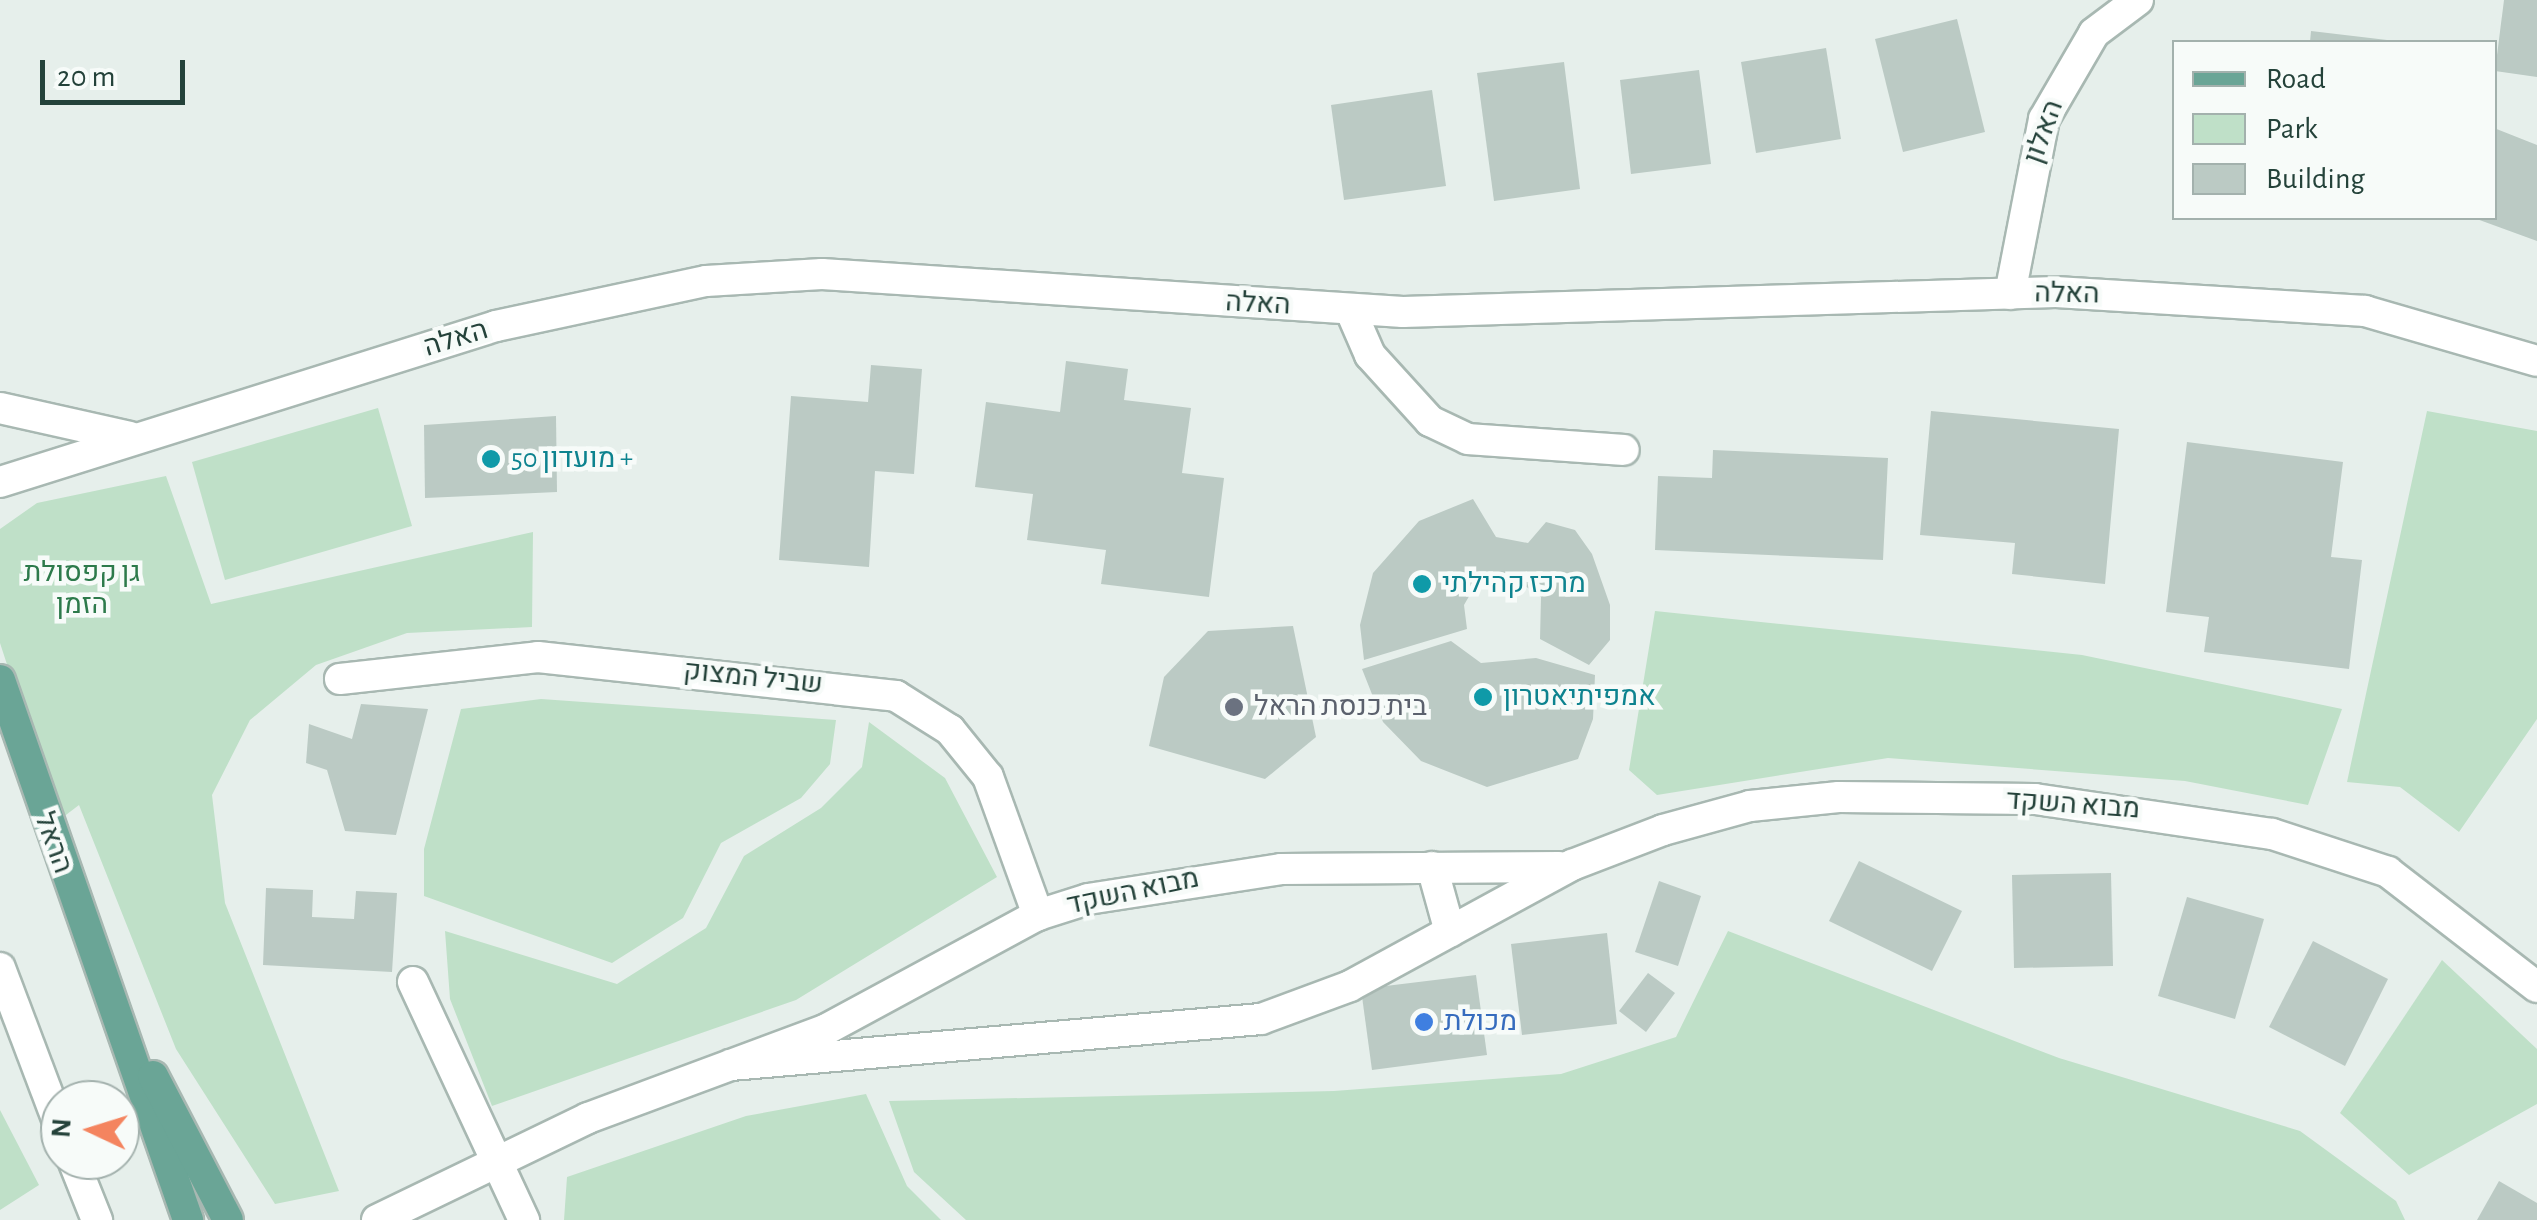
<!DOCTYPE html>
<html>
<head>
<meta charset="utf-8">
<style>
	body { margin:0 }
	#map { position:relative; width:2537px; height:1220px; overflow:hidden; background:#e6efeb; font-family:"Alegreya Sans",Heebo,sans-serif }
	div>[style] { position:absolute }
	.green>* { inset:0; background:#bfe0c8 }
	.building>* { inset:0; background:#bbcac4 }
	.roads { filter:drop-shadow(2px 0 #a8b8b2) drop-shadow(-2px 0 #a8b8b2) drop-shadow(0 2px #a8b8b2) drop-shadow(0 -2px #a8b8b2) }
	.minor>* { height:30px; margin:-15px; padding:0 15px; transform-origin:15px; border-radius:15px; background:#fff }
	.major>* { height:30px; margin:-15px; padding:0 15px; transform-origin:15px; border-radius:15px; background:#6aa596 }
	.dots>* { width:28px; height:28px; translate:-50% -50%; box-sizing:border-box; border:5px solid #f7fbf9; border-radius:50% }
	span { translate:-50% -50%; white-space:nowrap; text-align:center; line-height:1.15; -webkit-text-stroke:9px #f7fbf9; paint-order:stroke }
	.street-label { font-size:28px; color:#24423a }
	.culture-label { font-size:28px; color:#0d838f }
	.left { translate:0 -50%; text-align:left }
	.park-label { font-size:28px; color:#2d7a4b }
	.worship-label { font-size:28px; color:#5b616d }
	.shop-label { font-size:28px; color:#366cbe }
	.legend { position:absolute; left:2172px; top:40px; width:325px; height:180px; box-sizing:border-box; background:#f7fbf9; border:2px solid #a3b1ad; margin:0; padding:12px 18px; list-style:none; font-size:30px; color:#24423a }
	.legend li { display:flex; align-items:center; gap:20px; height:50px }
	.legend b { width:50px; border:2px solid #a3b1ad }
	.north { position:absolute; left:40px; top:1080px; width:100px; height:100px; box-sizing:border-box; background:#f7fbf9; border:2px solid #a3b1ad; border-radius:50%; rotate:274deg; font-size:28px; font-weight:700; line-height:40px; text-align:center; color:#24423a }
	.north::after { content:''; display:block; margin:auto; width:35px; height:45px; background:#f4845f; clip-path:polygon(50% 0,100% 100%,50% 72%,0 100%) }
	.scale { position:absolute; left:40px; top:60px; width:145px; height:45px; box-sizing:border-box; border:5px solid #24423a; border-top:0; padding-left:12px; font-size:30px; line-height:35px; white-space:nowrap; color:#24423a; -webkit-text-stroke:8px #f7fbf9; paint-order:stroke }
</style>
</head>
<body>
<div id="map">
	<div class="green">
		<div style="clip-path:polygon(378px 408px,412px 526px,225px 580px,192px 462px)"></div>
		<div style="clip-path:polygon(2427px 411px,2537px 431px,2537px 719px,2459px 832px,2400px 787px,2347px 782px)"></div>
		<div style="clip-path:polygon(166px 476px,211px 604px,533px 532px,532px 627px,407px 633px,316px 665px,250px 720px,212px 795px,225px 903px,339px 1191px,275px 1204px,176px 1049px,79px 805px,58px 821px,0 643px,0 529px,37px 503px)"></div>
		<div style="clip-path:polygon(1655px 611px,2082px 655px,2342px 709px,2308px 805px,2185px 781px,1888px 758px,1657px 795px,1629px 770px)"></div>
		<div style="clip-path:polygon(541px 699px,836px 720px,830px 764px,801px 798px,721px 843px,683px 918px,612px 963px,424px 896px,424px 849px,461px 709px)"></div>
		<div style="clip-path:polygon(869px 722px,945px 778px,997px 877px,796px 1000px,492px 1106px,450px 999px,445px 931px,617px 984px,706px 928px,744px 856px,821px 808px,862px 767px)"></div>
		<div style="clip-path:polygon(1728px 931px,2059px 1058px,2300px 1131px,2396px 1201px,2405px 1220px,966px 1220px,914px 1172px,889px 1101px,1334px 1091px,1561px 1074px,1676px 1037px)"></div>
		<div style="clip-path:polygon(2442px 960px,2537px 1049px,2537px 1104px,2409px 1175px,2340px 1113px)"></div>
		<div style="clip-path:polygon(866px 1094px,907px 1186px,941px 1220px,564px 1220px,567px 1177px,746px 1116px)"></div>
		<div style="clip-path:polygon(0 1110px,39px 1185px,0 1210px)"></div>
	</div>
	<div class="building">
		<div style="clip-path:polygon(2504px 0,2537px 0,2537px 77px,2495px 71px)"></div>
		<div style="clip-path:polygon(1957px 19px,1985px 132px,1903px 152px,1875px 39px)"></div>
		<div style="clip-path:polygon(2311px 31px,2387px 40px,2387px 42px,2310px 42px)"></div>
		<div style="clip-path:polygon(1826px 48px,1841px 139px,1756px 153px,1741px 62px)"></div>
		<div style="clip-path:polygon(1564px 62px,1580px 189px,1494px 201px,1477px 73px)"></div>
		<div style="clip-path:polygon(1699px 70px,1711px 164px,1631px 174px,1620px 80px)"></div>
		<div style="clip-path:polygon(1432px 90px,1446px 186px,1344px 200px,1331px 105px)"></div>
		<div style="clip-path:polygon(2494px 128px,2537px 145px,2537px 241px,2474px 218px,2494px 218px)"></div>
		<div style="clip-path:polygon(1066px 361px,1128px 369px,1124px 400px,1191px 408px,1182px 473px,1224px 478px,1209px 597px,1101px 584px,1106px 550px,1027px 540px,1033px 494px,975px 487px,986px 402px,1060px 412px)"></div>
		<div style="clip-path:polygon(871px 365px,922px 369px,914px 474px,875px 471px,869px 567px,779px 560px,791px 396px,868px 402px)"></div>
		<div style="clip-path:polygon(1931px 411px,2119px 429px,2105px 584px,2012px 574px,2015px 543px,1920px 535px)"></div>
		<div style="clip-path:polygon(556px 416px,557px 492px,425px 498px,424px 425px)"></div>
		<div style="clip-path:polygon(2187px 442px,2343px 462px,2331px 557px,2362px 560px,2349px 669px,2204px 652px,2209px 617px,2166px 612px)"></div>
		<div style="clip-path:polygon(1713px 450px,1888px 458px,1883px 560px,1655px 550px,1658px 476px,1712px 478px)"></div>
		<div style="clip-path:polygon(1473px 499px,1496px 537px,1528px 543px,1546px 522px,1575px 530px,1592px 554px,1610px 605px,1610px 640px,1589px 665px,1540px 639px,1541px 597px,1506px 573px,1479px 579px,1464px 605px,1467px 629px,1364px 660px,1360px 625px,1373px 573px,1419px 521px)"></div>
		<div style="clip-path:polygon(1293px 626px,1316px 737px,1265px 779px,1149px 746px,1164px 677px,1208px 631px)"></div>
		<div style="clip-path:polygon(1451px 641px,1481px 663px,1536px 658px,1595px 675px,1593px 719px,1578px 759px,1487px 787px,1421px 761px,1383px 722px,1362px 669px)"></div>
		<div style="clip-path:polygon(361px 704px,428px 709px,396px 835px,345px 831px,327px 770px,306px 763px,309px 724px,352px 739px)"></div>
		<div style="clip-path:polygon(1859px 861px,1962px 911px,1932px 971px,1829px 921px)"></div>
		<div style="clip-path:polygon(2111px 873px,2113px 966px,2014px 968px,2012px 875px)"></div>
		<div style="clip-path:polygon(1659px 881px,1701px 896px,1678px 966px,1635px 952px)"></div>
		<div style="clip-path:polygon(266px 888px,313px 890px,312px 917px,354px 919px,356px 891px,397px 893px,392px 972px,263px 965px)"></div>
		<div style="clip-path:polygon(2187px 897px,2264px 919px,2235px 1019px,2158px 996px)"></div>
		<div style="clip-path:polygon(1607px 933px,1617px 1024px,1522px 1035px,1511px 944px)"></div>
		<div style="clip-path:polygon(2313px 941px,2388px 979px,2345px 1066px,2269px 1027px)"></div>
		<div style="clip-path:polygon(1648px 973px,1675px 993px,1646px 1032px,1619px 1011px)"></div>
		<div style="clip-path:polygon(1476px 975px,1487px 1055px,1372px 1070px,1361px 989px)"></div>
		<div style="clip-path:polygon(2499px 1181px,2537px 1203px,2537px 1220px,2477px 1220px)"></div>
	</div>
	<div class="roads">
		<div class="minor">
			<div style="left:2010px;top:294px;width:178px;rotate:-79deg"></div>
			<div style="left:2044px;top:119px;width:99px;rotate:-59.8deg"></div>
			<div style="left:2094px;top:33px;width:55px;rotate:-36.9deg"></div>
			<div style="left:1350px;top:309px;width:50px;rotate:66.5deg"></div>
			<div style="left:1370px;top:355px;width:89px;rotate:47.7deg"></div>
			<div style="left:1430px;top:421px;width:42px;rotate:25.3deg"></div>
			<div style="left:1468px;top:439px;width:156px;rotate:4deg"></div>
			<div style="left:0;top:408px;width:133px;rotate:12.6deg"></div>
			<div style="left:0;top:482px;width:520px;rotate:-17.46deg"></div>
			<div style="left:496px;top:326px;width:215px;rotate:-12.1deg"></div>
			<div style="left:706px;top:281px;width:116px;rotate:-3.5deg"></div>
			<div style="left:822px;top:274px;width:582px;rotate:3.74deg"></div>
			<div style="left:1403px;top:312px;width:653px;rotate:-1.75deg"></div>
			<div style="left:2056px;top:292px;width:310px;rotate:3.5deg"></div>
			<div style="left:2365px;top:311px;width:179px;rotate:16.2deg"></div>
			<div style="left:340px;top:679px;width:199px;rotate:-6.3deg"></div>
			<div style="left:538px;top:657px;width:360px;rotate:6.2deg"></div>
			<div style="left:896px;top:696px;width:64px;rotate:32.2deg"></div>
			<div style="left:950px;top:730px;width:60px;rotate:51deg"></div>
			<div style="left:988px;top:777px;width:147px;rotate:70.1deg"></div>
			<div style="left:1432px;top:867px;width:67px;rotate:74.5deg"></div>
			<div style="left:0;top:968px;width:170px;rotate:69.3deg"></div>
			<div style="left:413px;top:982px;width:263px;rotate:65deg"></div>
			<div style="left:731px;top:1065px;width:532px;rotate:-4.96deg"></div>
			<div style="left:1261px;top:1019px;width:95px;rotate:-20.3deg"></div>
			<div style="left:1350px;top:986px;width:253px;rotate:-28.6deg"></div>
			<div style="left:1572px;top:865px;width:97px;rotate:-21deg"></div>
			<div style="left:1663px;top:830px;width:90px;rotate:-15.4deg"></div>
			<div style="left:1750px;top:806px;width:89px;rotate:-5.8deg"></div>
			<div style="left:1839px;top:797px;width:196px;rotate:0.6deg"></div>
			<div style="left:2035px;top:799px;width:240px;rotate:8.4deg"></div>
			<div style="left:2272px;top:834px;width:122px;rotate:18.1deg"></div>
			<div style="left:2388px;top:872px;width:188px;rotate:37.7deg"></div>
			<div style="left:73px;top:1160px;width:65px;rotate:68.2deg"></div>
			<div style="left:377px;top:1220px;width:234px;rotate:-25.8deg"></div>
			<div style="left:588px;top:1118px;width:253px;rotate:-20.4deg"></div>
			<div style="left:825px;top:1030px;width:242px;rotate:-28.4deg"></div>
			<div style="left:1038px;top:915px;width:52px;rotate:-17.7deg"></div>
			<div style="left:1088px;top:899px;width:195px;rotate:-8.8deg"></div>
			<div style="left:1281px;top:869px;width:278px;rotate:-0.4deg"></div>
		</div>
		<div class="major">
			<div style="left:0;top:680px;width:572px;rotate:70.8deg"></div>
			<div style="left:153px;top:1076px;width:162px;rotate:62.5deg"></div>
		</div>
	</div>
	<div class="dots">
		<div style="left:491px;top:459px;background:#0f9aa8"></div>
		<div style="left:1422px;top:584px;background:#0f9aa8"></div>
		<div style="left:1483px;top:697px;background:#0f9aa8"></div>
		<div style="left:1234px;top:707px;background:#6b7280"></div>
		<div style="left:1424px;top:1022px;background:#3f7fe0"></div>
	</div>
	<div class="street-label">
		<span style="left:2044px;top:132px;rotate:-70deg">האלון</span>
		<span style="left:2067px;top:294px;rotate:1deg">האלה</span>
		<span style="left:1258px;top:304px;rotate:3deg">האלה</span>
		<span style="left:456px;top:339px;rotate:-17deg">האלה</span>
		<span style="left:753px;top:678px;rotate:6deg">שביל המצוק</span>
		<span style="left:2073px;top:805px;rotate:4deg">מבוא השקד</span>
		<span style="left:53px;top:843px;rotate:70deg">הראל</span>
		<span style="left:1133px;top:892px;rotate:-12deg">מבוא השקד</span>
	</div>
	<div class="culture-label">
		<span class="left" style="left:511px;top:459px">מועדון 50 +</span>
		<span class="left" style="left:1442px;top:584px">מרכז קהילתי</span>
		<span class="left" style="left:1503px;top:697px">אמפיתיאטרון</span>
	</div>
	<div class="park-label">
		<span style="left:82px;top:589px">גן קפסולת<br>הזמן</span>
	</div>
	<div class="worship-label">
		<span class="left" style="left:1254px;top:707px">בית כנסת הראל</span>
	</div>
	<div class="shop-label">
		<span class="left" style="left:1444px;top:1022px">מכולת</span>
	</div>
	<ul class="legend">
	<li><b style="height:12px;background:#6aa596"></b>Road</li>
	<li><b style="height:28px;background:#bfe0c8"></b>Park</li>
	<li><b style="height:28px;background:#bbcac4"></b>Building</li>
	</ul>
	<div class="north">N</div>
	<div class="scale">20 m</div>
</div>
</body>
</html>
